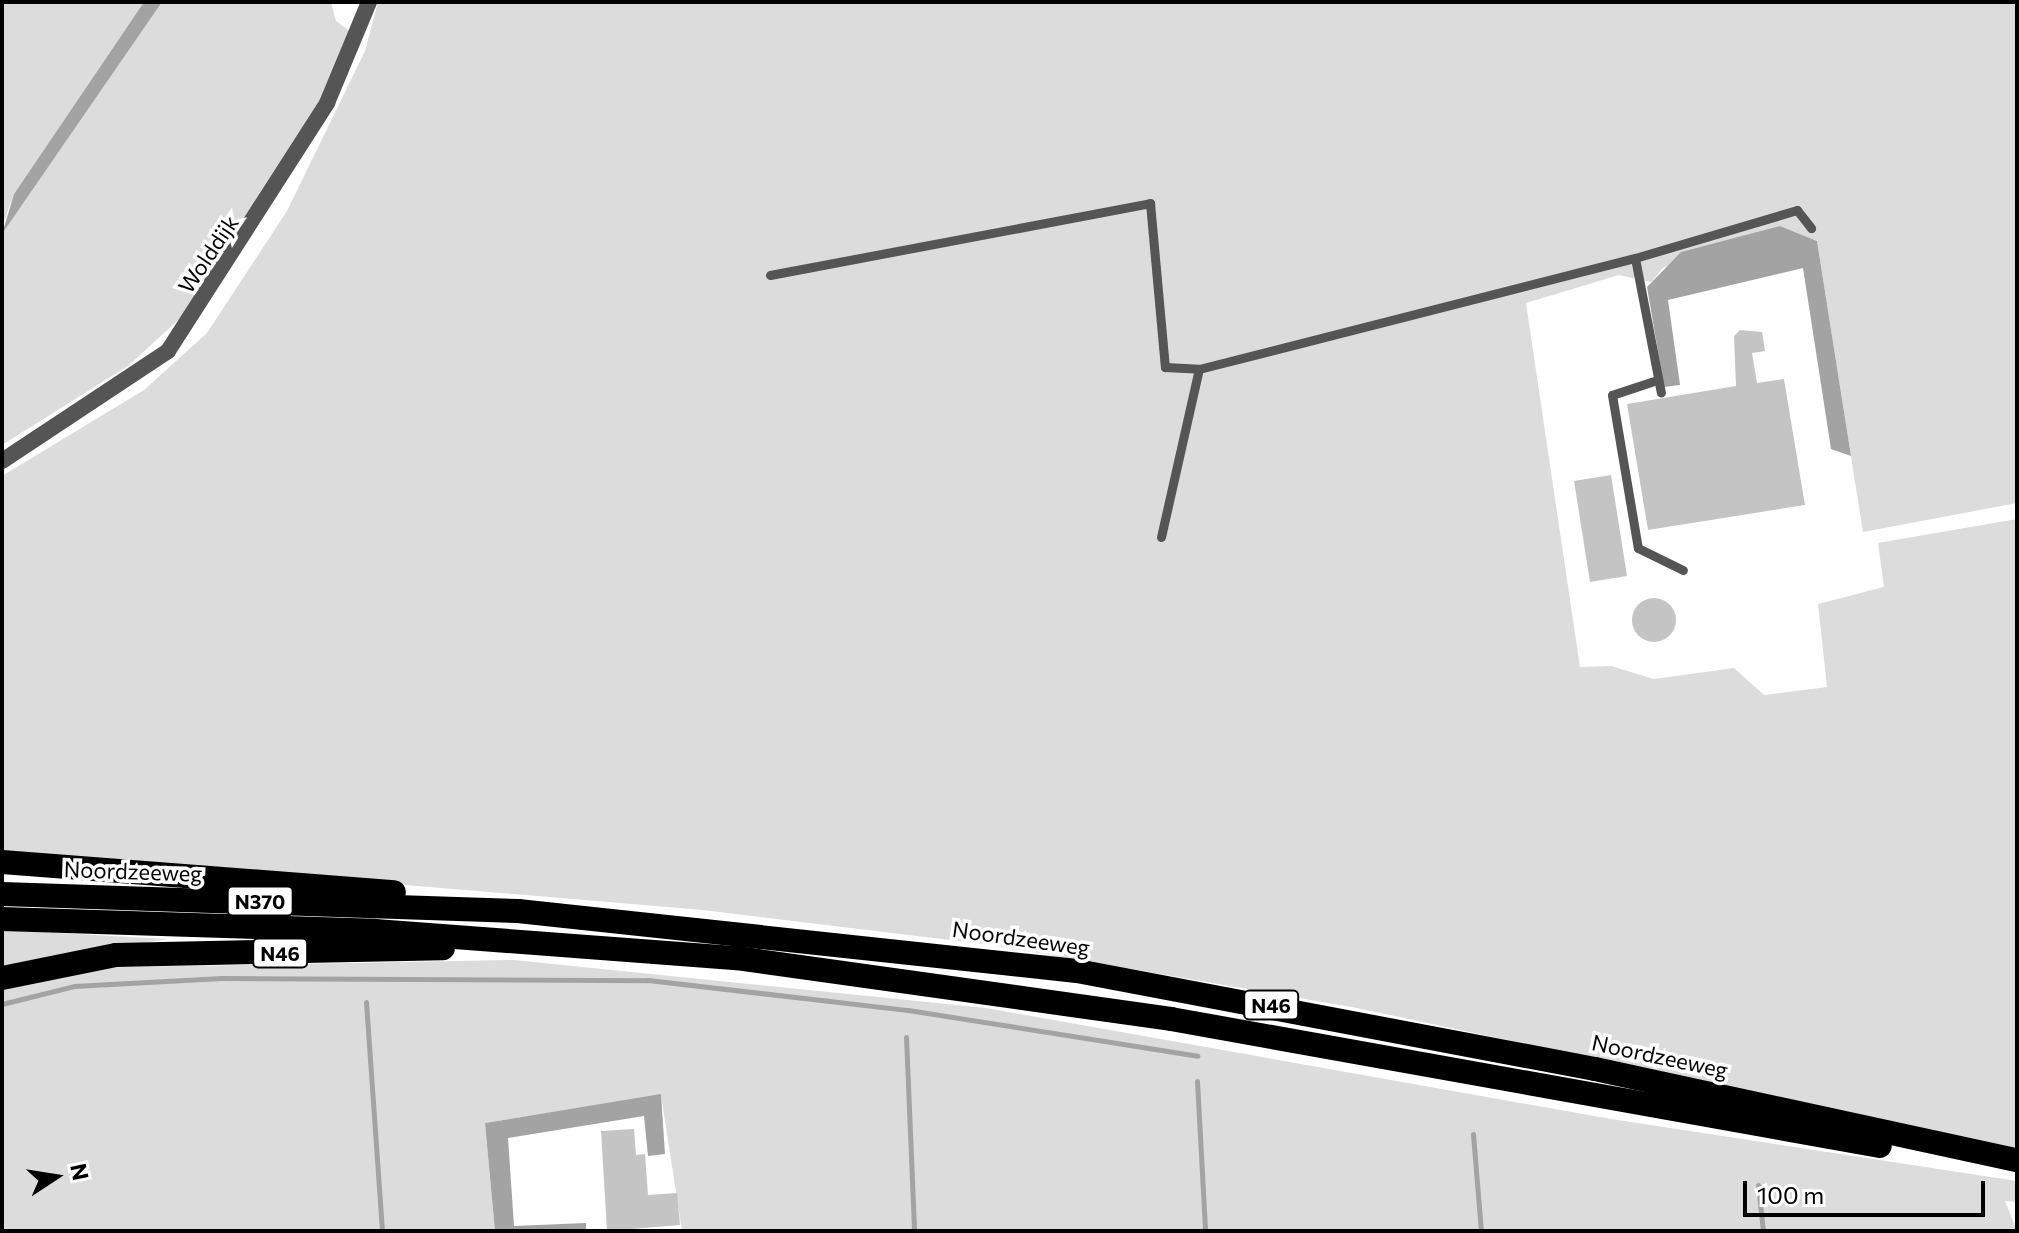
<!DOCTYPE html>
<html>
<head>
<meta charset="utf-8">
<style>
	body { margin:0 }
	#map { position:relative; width:2019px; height:1233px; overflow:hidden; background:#fff; font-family:Commissioner,sans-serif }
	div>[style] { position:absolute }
	.green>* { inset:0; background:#dcdcdc }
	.water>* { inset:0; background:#a3a3a3 }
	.stream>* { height:5px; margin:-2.5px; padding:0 2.5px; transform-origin:2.5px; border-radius:2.5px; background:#a3a3a3 }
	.building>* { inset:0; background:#c4c4c4 }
	.round { border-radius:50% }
	.lane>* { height:9px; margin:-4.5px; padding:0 4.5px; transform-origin:4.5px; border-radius:4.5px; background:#555 }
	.street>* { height:16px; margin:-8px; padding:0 8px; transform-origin:8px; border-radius:8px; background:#555 }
	.highway>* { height:24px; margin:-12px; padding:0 12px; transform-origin:12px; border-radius:12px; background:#000 }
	span { translate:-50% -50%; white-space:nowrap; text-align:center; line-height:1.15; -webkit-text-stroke:7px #fff; paint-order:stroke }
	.shield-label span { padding:2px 6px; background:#fff; border:2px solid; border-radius:6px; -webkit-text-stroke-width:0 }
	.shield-label { font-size:20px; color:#000; font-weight:700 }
	.street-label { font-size:22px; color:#000 }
	.frame { position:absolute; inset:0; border:4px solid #000; pointer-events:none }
	.north { position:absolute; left:16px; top:1137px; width:80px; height:80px; -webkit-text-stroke:6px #fff; paint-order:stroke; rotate:78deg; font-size:22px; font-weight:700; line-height:32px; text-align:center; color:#000 }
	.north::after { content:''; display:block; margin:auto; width:28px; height:36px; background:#000; clip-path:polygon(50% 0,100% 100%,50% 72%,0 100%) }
	.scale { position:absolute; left:1743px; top:1181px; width:242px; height:36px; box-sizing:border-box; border:4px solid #000; border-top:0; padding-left:10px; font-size:24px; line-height:28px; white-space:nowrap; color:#000; -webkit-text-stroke:6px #fff; paint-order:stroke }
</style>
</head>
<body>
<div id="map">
	<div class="green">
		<div style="clip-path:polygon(2px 2px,144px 2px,14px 194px,2px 227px)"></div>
		<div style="clip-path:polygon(162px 2px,331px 2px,336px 21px,351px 32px,321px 101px,186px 313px,128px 366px,2px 445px,2px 234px)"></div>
		<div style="clip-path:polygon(378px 2px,2017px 2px,2017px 503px,1863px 532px,1817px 241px,1780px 226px,1664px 267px,1651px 282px,1619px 275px,1526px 303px,1580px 667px,1611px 666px,1654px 679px,1734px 668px,1764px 695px,1827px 687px,1818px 604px,1884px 587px,1878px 543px,2017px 519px,2017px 1148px,1352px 1007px,991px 945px,703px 910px,2px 851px,2px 476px,144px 390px,207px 333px,287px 211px,365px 51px)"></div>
		<div style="clip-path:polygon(2px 930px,168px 939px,2px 966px)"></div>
		<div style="clip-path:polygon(514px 960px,986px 1008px,1611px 1119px,2017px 1181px,2017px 1202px,2005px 1201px,2017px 1231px,682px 1231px,661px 1095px,485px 1123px,495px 1231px,2px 1231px,2px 988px,76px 968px)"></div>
	</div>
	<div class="water">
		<div style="clip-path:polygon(144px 2px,162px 2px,2px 234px,14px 194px)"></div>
		<div style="clip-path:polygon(1780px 226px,1817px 241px,1851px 456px,1831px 449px,1803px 268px,1668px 300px,1680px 385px,1664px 387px,1647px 287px,1681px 252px)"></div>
		<div style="clip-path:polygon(661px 1094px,665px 1154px,648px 1156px,644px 1116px,508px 1138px,514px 1226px,586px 1223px,586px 1231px,495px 1231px,485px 1123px)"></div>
	</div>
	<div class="stream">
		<div style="left:366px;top:1002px;width:230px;rotate:86deg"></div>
		<div style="left:2px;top:1004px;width:74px;rotate:-14deg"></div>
		<div style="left:74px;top:986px;width:148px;rotate:-3.1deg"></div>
		<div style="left:222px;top:978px;width:426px;rotate:0.3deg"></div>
		<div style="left:648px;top:980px;width:262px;rotate:6.6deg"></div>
		<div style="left:908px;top:1010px;width:293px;rotate:9deg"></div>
		<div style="left:906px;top:1037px;width:194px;rotate:87.6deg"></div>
		<div style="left:1197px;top:1081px;width:150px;rotate:86.9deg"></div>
		<div style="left:1473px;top:1134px;width:97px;rotate:85.3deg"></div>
		<div style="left:1758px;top:1185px;width:46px;rotate:83.8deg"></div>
	</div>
	<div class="building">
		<div style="clip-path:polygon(1740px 330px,1762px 332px,1765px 351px,1752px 353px,1757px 383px,1784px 379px,1805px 505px,1648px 530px,1627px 404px,1736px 386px,1734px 336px)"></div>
		<div style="clip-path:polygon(1611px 475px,1627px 576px,1590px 582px,1574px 481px)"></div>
		<div class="round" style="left:1632px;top:598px;width:44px;height:44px"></div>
		<div style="clip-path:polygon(634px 1129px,636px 1155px,645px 1154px,648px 1195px,677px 1193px,680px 1225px,607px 1231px,601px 1131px)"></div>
	</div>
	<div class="lane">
		<div style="left:1635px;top:258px;width:169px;rotate:-16.5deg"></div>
		<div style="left:1797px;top:210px;width:23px;rotate:52deg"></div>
		<div style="left:770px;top:275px;width:387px;rotate:-10.7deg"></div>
		<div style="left:1150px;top:203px;width:165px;rotate:84.8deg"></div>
		<div style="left:1165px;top:367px;width:34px;rotate:3deg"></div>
		<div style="left:1654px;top:381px;width:44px;rotate:161.6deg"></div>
		<div style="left:1612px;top:395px;width:155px;rotate:80.4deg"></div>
		<div style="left:1638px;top:548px;width:50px;rotate:26.1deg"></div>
		<div style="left:1161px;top:537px;width:172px;rotate:-77.3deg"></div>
		<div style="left:1199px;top:369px;width:450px;rotate:-14.3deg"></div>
		<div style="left:1635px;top:258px;width:137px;rotate:79.1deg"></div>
	</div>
	<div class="street">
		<div style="left:2px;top:461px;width:199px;rotate:-33.5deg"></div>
		<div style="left:168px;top:351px;width:295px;rotate:-57.3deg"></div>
		<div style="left:327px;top:103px;width:109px;rotate:-67.4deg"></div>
	</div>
	<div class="highway">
		<div style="left:2px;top:862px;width:393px;rotate:4.4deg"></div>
		<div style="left:2px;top:894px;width:516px;rotate:1.89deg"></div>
		<div style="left:518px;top:911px;width:562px;rotate:6.13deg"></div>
		<div style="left:1077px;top:971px;width:527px;rotate:10.71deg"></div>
		<div style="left:1595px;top:1069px;width:432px;rotate:12.2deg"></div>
		<div style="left:2px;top:919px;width:373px;rotate:1.8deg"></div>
		<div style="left:375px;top:931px;width:363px;rotate:4.3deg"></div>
		<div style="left:737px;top:958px;width:438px;rotate:8deg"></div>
		<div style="left:1171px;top:1019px;width:720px;rotate:10.16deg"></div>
		<div style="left:2px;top:978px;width:116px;rotate:-11.4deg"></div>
		<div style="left:116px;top:955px;width:327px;rotate:-1.2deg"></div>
	</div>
	<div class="shield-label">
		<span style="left:260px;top:901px">N370</span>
		<span style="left:280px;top:953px">N46</span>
		<span style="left:1271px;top:1005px">N46</span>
	</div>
	<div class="street-label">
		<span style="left:208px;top:254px;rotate:-56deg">Wolddijk</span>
		<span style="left:133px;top:871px;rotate:2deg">Noordzeeweg</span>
		<span style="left:1021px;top:938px;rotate:8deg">Noordzeeweg</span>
		<span style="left:1660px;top:1056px;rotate:12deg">Noordzeeweg</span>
	</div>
	<div class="frame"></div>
	<div class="north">N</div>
	<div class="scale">100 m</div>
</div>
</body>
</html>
